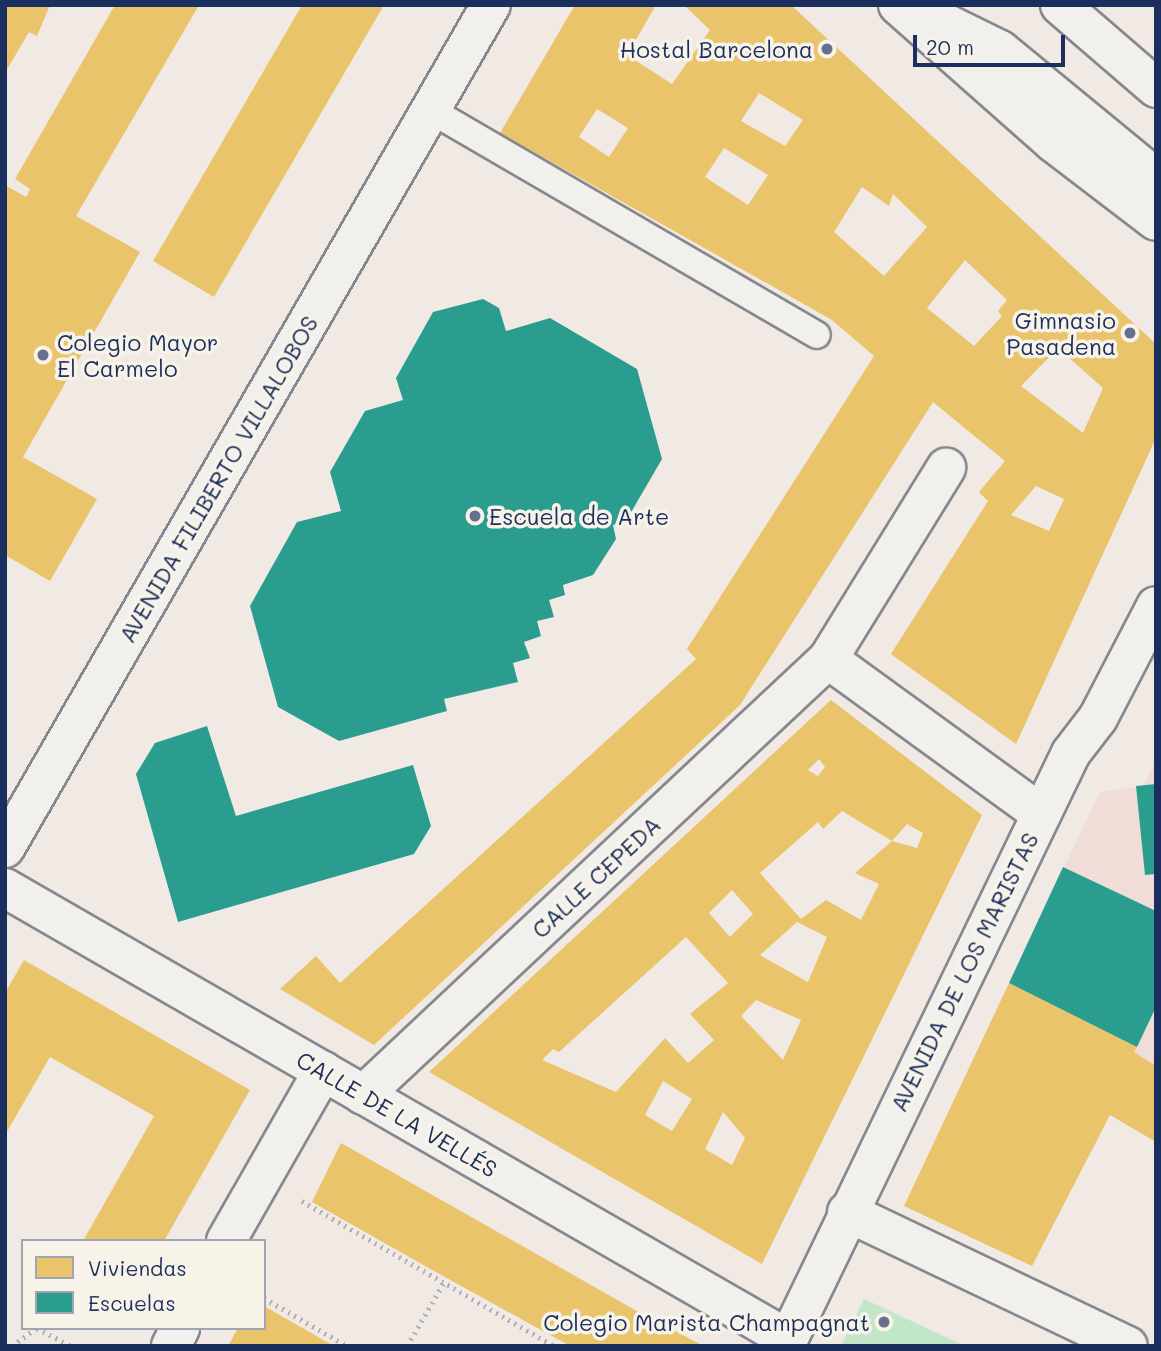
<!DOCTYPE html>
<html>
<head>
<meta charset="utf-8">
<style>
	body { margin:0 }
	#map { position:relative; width:1161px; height:1351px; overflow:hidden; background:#f1e9e4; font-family:Mali,sans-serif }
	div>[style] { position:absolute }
	.built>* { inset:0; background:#f0ddd8 }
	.green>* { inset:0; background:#c1e6c8 }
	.homes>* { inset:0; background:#e9c46a }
	.schools>* { inset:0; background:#2a9d8f }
	.path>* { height:4.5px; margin-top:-2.25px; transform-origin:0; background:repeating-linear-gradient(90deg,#b0b1b4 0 2px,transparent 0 7px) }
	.roads { filter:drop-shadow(2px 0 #87888e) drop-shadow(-2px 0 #87888e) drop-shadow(0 2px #87888e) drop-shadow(0 -2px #87888e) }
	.service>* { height:26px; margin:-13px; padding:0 13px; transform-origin:13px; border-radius:13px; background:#f2f0ec }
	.pedestrian>* { height:38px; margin:-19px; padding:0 19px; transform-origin:19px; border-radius:19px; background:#f2f0ec }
	.minor>* { height:38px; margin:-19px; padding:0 19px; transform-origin:19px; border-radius:19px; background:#f2f0ec }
	.secondary>* { height:38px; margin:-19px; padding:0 19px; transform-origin:19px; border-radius:19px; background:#f2f0ec }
	.trunk>* { height:38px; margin:-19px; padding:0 19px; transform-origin:19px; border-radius:19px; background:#f2f0ec }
	.dots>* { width:19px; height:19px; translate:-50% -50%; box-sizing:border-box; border:4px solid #f7f3e8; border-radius:50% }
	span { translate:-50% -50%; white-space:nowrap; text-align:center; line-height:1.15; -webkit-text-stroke:7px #f7f3e8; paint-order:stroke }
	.poi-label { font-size:23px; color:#1b2f5e }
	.right { translate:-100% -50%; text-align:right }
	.left { translate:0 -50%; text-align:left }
	.street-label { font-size:23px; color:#1b2f5e }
	.frame { position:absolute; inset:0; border:7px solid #1b2f5e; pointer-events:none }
	.legend { position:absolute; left:21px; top:1239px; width:245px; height:91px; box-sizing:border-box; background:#f7f3e8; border:2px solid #9fa5b1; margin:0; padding:9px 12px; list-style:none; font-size:21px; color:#1b2f5e }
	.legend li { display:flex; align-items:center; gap:14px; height:35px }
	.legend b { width:35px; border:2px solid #9fa5b1 }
	.scale { position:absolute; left:913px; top:35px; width:152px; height:32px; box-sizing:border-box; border:4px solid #1b2f5e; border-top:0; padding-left:9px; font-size:21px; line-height:24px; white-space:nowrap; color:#1b2f5e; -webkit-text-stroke:5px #f7f3e8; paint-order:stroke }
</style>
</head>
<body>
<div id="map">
	<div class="built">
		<div style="clip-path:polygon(1156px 760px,1156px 1066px,1134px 1052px,1136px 1047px,1009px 983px,1100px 792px,1143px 786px)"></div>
	</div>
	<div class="green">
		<div style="clip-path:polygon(864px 1299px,965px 1346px,841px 1346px)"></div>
	</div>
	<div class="homes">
		<div style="clip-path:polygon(5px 5px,50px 5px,37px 36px,29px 32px,5px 73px)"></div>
		<div style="clip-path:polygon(115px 5px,199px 5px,76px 216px,140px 252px,23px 457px,97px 499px,50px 581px,5px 555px,5px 185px,26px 197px,30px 189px,15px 179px)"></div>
		<div style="clip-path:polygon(302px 5px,384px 5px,214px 297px,153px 261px)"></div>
		<div style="clip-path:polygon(evenodd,575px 5px,656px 5px,627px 55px,672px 84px,710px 30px,684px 5px,791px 5px,1156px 344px,1156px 438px,1016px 744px,891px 654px,988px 501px,979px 492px,1005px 461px,933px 402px,740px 705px,374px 1045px,280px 989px,316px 956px,340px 983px,696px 659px,687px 649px,874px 356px,832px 320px,500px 133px,575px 5px,759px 93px,803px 120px,785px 146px,741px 121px,759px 93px,575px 5px,597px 109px,628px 128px,609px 157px,579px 137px,597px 109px,575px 5px,724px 148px,768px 175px,748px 205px,705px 177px,724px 148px,575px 5px,862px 187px,889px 206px,893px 194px,927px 227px,884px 276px,834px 232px,862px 187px,575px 5px,965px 260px,1007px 300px,998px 311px,1002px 316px,974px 346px,927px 308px,965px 260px,575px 5px,1058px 348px,1103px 388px,1083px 433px,1021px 386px,1058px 348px,575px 5px,1036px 486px,1064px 499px,1049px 531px,1011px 515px,1036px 486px)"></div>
		<div style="clip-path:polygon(evenodd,831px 700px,982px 815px,762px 1264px,429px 1072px,831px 700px,819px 759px,825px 767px,818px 776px,808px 770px,819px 759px,831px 700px,842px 811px,892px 841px,907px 824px,923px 833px,917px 848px,892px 841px,855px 873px,879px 884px,861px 920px,826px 900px,801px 919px,760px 873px,818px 822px,823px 829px,842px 811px,831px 700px,732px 890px,753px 914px,730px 937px,709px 913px,732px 890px,831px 700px,797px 922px,827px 937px,808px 982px,760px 955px,797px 922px,831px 700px,686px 937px,728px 983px,690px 1014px,714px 1040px,688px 1063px,665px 1038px,616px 1092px,542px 1060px,553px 1049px,559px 1052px,686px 937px,831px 700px,756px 1000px,801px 1020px,783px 1060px,741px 1016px,756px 1000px,831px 700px,663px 1081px,692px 1099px,672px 1131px,645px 1115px,663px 1081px,831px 700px,723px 1112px,745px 1138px,732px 1165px,705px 1149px,723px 1112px)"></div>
		<div style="clip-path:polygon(24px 960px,250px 1090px,164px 1241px,83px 1241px,154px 1116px,50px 1057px,5px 1135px,5px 993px)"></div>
		<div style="clip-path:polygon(1009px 983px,1137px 1047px,1134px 1052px,1156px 1066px,1156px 1142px,1110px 1115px,1032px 1266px,904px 1206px)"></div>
		<div style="clip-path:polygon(341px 1143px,642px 1314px,704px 1346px,570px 1346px,434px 1271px,312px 1202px)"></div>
		<div style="clip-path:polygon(264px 1306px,334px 1346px,228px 1346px,238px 1328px,264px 1328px)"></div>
	</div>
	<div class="schools">
		<div style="clip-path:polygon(483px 299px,499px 308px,506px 331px,550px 318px,637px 369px,662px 459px,626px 521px,613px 525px,616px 539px,593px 575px,563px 585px,565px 595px,549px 600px,554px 617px,537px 621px,541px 636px,524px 642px,530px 658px,513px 663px,518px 682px,444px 699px,447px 711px,339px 741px,278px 707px,250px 606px,297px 522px,341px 511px,330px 472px,365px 411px,403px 400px,396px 378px,433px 312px)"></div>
		<div style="clip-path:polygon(207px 726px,236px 816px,413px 765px,431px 826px,414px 854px,178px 922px,136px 774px,155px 743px)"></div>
		<div style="clip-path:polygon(1156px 784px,1156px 874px,1145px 875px,1136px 786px)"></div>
		<div style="clip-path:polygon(1063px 867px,1156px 911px,1156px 1007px,1137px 1047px,1009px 983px)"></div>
	</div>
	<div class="path">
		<div style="left:302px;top:1201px;width:291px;rotate:29.9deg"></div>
		<div style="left:264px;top:1298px;width:96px;rotate:30deg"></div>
		<div style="left:37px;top:1328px;width:38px;rotate:28deg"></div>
		<div style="left:12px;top:1346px;width:30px;rotate:-37deg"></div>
		<div style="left:407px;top:1346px;width:74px;rotate:-60deg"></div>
	</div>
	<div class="roads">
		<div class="service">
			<div style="left:432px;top:111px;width:445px;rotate:30.2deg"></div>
		</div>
		<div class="pedestrian">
			<div style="left:847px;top:1212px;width:311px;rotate:25.5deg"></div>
		</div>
		<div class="minor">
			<div style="left:828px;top:659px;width:263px;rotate:36deg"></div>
			<div style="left:5px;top:888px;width:904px;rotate:29.94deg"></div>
			<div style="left:363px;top:1095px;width:637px;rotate:-43.16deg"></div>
			<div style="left:828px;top:659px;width:225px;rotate:-58.3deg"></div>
			<div style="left:226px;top:1241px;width:196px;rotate:-60.3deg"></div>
			<div style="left:171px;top:1346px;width:20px;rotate:-63deg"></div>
		</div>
		<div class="secondary">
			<div style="left:5px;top:848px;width:973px;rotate:-60.04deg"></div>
			<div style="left:785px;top:1346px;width:658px;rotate:-64.25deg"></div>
			<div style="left:1071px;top:753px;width:44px;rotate:-52.4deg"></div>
			<div style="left:1098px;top:718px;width:126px;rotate:-62.6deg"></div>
		</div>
		<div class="trunk">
			<div style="left:898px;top:5px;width:208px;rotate:41.5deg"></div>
			<div style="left:1054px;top:143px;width:128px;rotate:37.4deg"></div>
			<div style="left:1060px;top:5px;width:127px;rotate:40.8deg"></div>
			<div style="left:927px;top:14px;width:81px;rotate:26.3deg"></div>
			<div style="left:1000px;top:50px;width:202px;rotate:39.4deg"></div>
		</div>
	</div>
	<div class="dots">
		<div style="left:827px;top:49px;background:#66708d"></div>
		<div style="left:1130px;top:333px;background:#66708d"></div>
		<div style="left:43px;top:355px;background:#66708d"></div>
		<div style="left:475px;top:516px;background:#66708d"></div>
		<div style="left:884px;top:1322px;background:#66708d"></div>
	</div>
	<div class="poi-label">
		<span class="right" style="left:813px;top:49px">Hostal Barcelona</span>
		<span class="right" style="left:1116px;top:333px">Gimnasio<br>Pasadena</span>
		<span class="left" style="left:57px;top:355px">Colegio Mayor<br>El Carmelo</span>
		<span class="left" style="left:489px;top:516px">Escuela de Arte</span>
		<span class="right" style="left:870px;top:1322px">Colegio Marista Champagnat</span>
	</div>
	<div class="street-label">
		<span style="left:218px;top:479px;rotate:-60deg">AVENIDA FILIBERTO VILLALOBOS</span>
		<span style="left:596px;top:877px;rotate:-43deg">CALLE CEPEDA</span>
		<span style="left:964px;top:972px;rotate:-64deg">AVENIDA DE LOS MARISTAS</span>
		<span style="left:397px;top:1114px;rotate:30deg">CALLE DE LA VELLÉS</span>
	</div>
	<div class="frame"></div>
	<ul class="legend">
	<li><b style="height:19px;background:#e9c46a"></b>Viviendas</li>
	<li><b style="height:19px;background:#2a9d8f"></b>Escuelas</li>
	</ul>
	<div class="scale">20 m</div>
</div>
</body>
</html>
